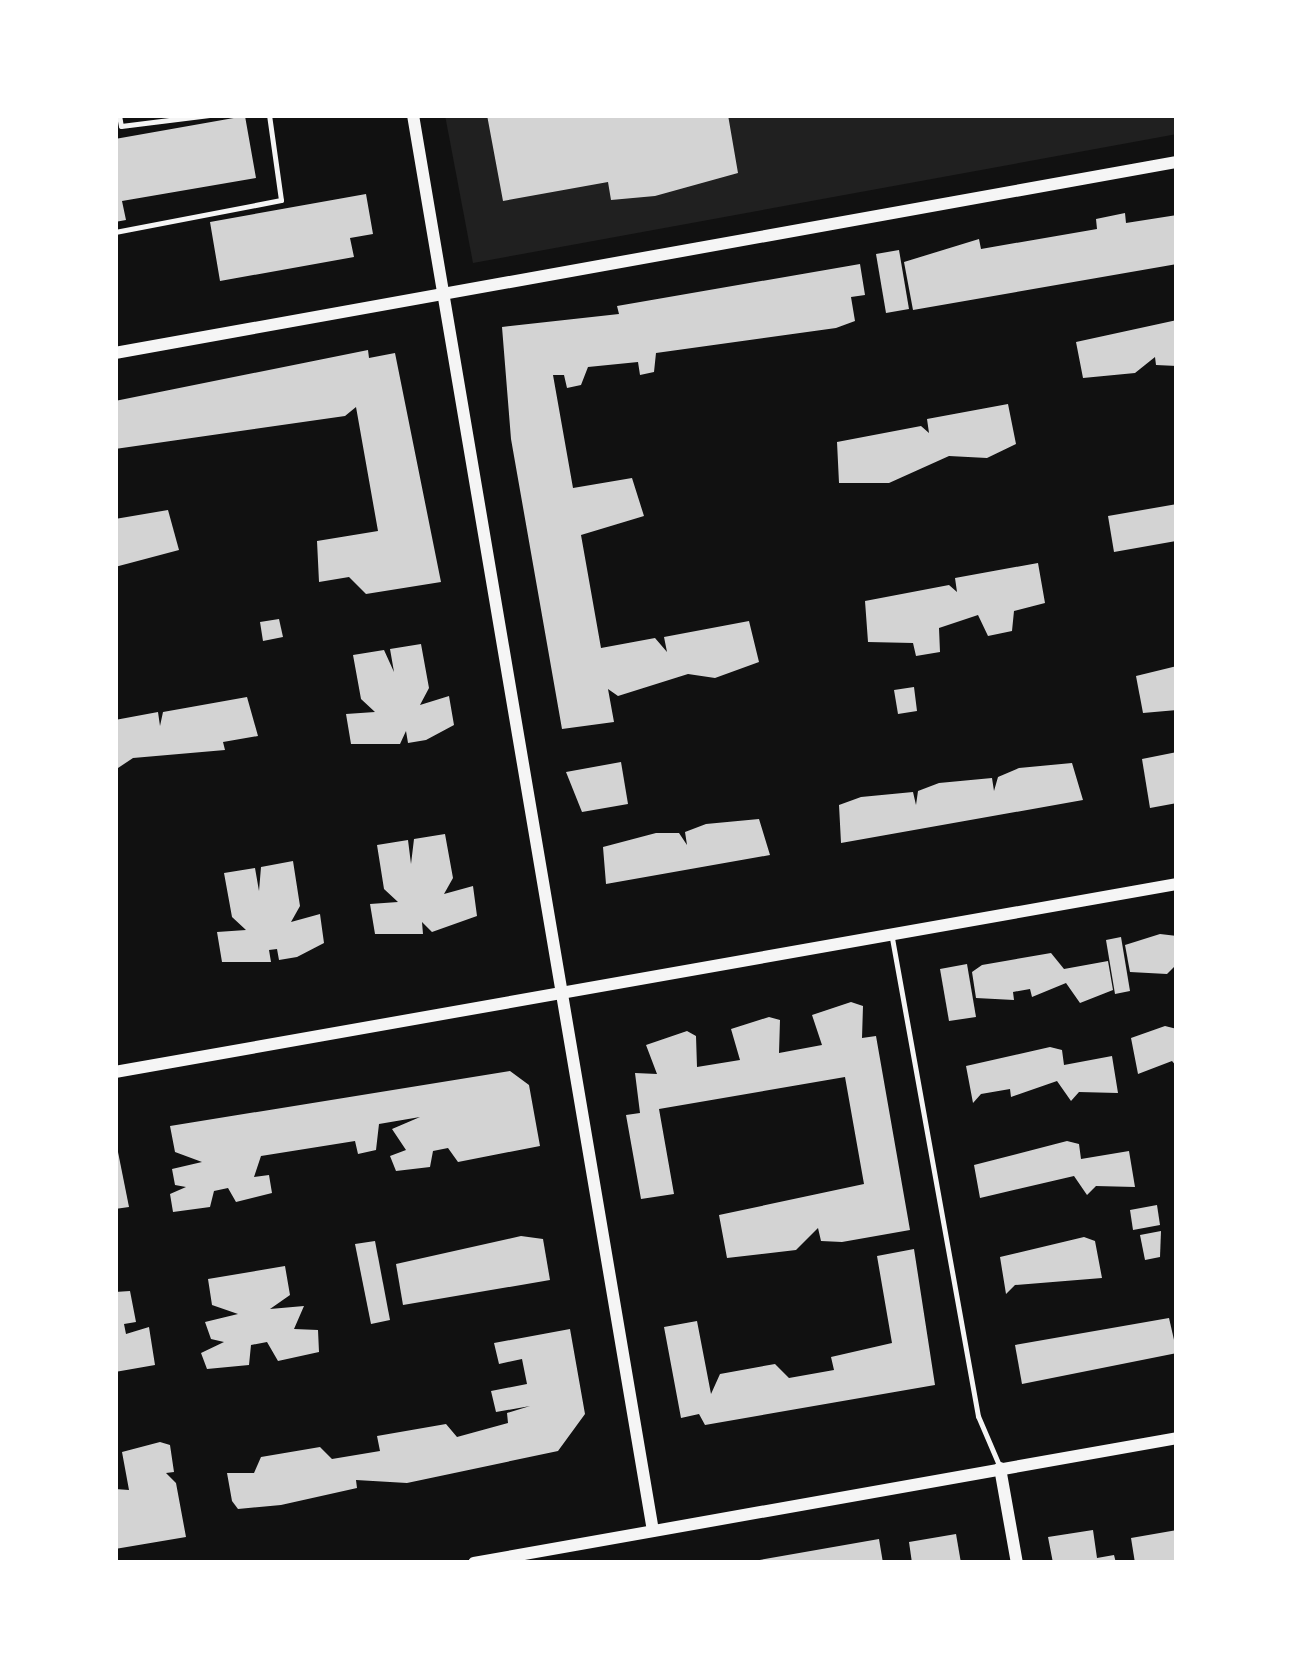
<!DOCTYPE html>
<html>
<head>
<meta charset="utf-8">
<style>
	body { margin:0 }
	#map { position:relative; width:1292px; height:1678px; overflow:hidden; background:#111; font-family:Helvetica,sans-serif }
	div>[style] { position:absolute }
	.green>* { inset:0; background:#202020 }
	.building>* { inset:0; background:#d3d3d3 }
	.service>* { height:5px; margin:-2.5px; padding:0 2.5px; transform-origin:2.5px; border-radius:2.5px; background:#f5f5f5 }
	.tertiary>* { height:12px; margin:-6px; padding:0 6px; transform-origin:6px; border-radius:6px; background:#f5f5f5 }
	span { translate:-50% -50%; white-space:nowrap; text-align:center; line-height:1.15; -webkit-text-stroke:9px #fff; paint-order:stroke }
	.frame { position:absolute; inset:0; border:118px solid #fff; pointer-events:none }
</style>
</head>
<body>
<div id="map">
	<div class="green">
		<div style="clip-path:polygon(445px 115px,1177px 115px,1177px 134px,473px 263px)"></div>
	</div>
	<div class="building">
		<div style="clip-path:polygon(487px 115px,728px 115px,738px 173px,655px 196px,611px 200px,608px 182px,503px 201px)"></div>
		<div style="clip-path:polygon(245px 116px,256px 178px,122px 201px,126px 220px,115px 222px,115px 139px)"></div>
		<div style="clip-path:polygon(366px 194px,373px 234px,350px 238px,354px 257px,220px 281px,210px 222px)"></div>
		<div style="clip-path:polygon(1125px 213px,1126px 223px,1177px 215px,1177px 264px,913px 310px,904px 262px,979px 239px,981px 249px,1097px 229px,1096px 219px)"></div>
		<div style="clip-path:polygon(899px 250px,909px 309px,886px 313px,876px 254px)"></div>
		<div style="clip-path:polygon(860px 264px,865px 295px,851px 297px,855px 321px,836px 328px,656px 353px,654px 372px,640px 375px,638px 362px,588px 367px,581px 385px,567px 388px,564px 375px,553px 375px,573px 488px,632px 478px,644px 516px,581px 535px,601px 648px,655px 638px,667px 652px,664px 637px,749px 621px,759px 662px,715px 678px,688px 674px,618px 696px,608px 689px,614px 722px,562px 729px,511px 439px,502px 327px,619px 314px,617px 306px)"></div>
		<div style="clip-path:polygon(1177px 320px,1177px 366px,1156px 365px,1155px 357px,1135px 373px,1083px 378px,1076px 342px)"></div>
		<div style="clip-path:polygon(368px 350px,369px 358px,395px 353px,441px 582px,366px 594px,349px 577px,319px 582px,317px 541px,378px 531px,356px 407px,345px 416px,115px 449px,115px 401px)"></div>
		<div style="clip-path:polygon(1008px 404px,1016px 444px,987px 458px,949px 456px,889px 483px,839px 483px,837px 442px,921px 426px,929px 433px,927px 419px)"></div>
		<div style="clip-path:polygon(1177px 504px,1176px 541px,1114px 552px,1108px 516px)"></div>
		<div style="clip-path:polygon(168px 510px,179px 550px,115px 567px,115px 519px)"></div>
		<div style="clip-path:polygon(1038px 563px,1045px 603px,1014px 611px,1012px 631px,988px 636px,978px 615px,939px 628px,940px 652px,916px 656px,913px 643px,868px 642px,865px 601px,949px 585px,957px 592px,955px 578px)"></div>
		<div style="clip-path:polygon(279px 619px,283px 637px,263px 641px,260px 622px)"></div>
		<div style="clip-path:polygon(421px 644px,429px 688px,420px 705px,449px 696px,454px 725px,426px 740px,408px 743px,406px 731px,400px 744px,351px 744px,346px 714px,375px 712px,361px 699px,353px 655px,384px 650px,394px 672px,390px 649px)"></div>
		<div style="clip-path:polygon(1177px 666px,1177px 710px,1143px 713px,1136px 676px)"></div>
		<div style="clip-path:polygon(914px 687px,917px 711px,898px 714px,894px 690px)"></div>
		<div style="clip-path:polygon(247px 697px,258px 736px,223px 742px,225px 750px,133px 758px,115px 770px,115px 720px,158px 712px,160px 726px,163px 712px)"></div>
		<div style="clip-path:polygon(1177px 752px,1177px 803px,1150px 808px,1142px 759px)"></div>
		<div style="clip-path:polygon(621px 762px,628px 804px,582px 812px,566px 772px)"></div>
		<div style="clip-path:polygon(1072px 763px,1083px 800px,841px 843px,839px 805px,861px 797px,913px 792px,916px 805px,918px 791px,939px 783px,992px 778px,994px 791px,998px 777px,1019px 768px)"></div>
		<div style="clip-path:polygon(759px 819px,770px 855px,606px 884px,603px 847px,656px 833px,679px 833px,687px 845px,685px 832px,706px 824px)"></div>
		<div style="clip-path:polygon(445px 834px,453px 878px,444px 894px,473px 886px,477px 916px,432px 932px,422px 922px,423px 934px,375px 934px,370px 904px,398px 902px,384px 889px,377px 845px,408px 840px,411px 864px,414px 839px)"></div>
		<div style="clip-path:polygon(293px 861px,300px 906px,291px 922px,320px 914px,324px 943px,297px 957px,279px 960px,277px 949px,269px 950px,271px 962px,222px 962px,217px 932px,246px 930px,232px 917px,224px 873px,255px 868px,259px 891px,261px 867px)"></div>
		<div style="clip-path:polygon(1160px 934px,1177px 936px,1177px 964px,1167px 974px,1130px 972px,1125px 945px)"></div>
		<div style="clip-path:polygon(1121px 937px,1130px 991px,1115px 994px,1106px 940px)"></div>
		<div style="clip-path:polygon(1051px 953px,1064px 969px,1108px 961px,1113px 990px,1080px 1003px,1066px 983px,1032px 997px,1030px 989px,1013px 992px,1014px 1000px,976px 998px,972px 972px,982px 965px)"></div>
		<div style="clip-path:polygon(967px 964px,976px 1017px,949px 1021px,940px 969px)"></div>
		<div style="clip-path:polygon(851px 1002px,863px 1006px,862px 1038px,876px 1036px,910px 1230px,842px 1242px,821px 1241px,818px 1228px,796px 1250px,727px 1258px,719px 1215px,864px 1184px,845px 1077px,659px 1109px,674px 1194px,641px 1199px,626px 1115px,640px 1113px,635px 1073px,657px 1074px,646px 1045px,687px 1031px,696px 1036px,697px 1067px,740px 1060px,731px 1029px,769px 1017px,780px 1020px,779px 1053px,822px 1045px,812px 1015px)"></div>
		<div style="clip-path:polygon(1165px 1026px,1177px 1029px,1177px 1067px,1172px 1061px,1138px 1074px,1131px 1038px)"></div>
		<div style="clip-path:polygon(1050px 1047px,1062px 1050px,1064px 1065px,1112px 1056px,1118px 1093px,1079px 1092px,1071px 1101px,1057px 1081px,1011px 1097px,1010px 1089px,981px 1094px,973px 1103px,966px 1066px)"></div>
		<div style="clip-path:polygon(510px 1071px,529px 1085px,540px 1146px,458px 1162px,448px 1148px,433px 1151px,430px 1167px,396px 1171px,390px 1156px,406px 1150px,392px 1129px,420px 1117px,379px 1124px,376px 1150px,358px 1154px,355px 1141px,261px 1156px,254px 1177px,269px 1175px,272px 1193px,236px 1202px,228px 1188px,214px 1191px,210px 1207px,173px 1212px,170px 1194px,186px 1187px,175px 1185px,172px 1169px,202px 1162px,175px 1152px,170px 1126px)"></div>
		<div style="clip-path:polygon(115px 1137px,129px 1207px,115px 1209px)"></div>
		<div style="clip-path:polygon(1067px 1141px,1079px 1144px,1081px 1159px,1129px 1151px,1135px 1187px,1096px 1186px,1087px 1195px,1074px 1176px,980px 1198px,974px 1165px)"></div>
		<div style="clip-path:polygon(1157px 1205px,1160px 1225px,1133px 1230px,1130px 1210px)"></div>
		<div style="clip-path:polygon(1161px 1231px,1160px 1257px,1145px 1260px,1140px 1235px)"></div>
		<div style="clip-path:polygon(521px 1236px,543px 1239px,550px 1280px,403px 1305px,396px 1264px)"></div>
		<div style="clip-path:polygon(1084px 1237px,1095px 1241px,1102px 1278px,1015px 1285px,1006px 1294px,1000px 1257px)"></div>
		<div style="clip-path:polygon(375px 1241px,390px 1320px,371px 1324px,355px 1244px)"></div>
		<div style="clip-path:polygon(914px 1249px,935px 1385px,705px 1425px,699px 1414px,681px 1418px,664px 1327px,697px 1321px,711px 1394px,720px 1374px,775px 1364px,789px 1378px,834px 1370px,831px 1357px,892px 1343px,877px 1256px)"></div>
		<div style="clip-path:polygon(285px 1266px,290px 1295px,270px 1309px,304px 1306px,294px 1329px,318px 1330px,319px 1352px,278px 1361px,267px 1342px,251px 1345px,249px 1365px,207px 1369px,201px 1353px,224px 1342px,211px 1339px,205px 1322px,238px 1314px,212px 1305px,208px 1279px)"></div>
		<div style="clip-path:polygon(130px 1291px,136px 1322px,124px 1324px,126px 1334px,149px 1327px,155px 1365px,115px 1372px,115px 1292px)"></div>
		<div style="clip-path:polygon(1169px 1318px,1177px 1353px,1022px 1384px,1015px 1345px)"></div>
		<div style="clip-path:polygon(570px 1329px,585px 1414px,558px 1451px,407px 1483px,356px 1480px,357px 1488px,281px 1505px,238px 1509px,232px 1501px,227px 1473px,254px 1473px,261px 1457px,320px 1447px,332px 1459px,380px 1451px,377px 1436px,446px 1424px,457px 1437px,508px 1423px,507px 1413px,530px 1406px,496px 1412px,491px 1391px,527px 1384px,522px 1359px,499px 1364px,494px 1343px)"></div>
		<div style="clip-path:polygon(160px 1442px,170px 1445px,174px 1472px,166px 1473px,176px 1483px,186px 1537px,115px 1549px,115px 1489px,129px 1490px,122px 1452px)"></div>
		<div style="clip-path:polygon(1093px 1530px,1097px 1558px,1114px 1555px,1116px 1563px,1053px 1563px,1048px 1537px)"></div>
		<div style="clip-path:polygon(1177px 1530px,1177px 1563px,1135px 1563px,1131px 1538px)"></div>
		<div style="clip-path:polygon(956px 1534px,961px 1563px,912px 1563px,909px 1542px)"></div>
		<div style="clip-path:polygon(879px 1539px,883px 1563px,754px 1563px,754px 1561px)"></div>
	</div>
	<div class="service">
		<div style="left:119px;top:115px;width:11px;rotate:80deg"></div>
		<div style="left:121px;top:126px;width:89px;rotate:-7.1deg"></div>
		<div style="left:115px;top:232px;width:169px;rotate:-10.9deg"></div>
		<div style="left:281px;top:200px;width:86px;rotate:-98deg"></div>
		<div style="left:892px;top:938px;width:486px;rotate:79.8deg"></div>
		<div style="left:978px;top:1416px;width:53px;rotate:66.8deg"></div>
	</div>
	<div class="tertiary">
		<div style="left:413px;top:115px;width:1436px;rotate:80.38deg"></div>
		<div style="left:115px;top:353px;width:1079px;rotate:-10.2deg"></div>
		<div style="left:115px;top:1072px;width:1079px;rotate:-10.04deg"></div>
		<div style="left:1000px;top:1468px;width:97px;rotate:79.9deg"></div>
		<div style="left:474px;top:1563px;width:714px;rotate:-10.08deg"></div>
	</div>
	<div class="frame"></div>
</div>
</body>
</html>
